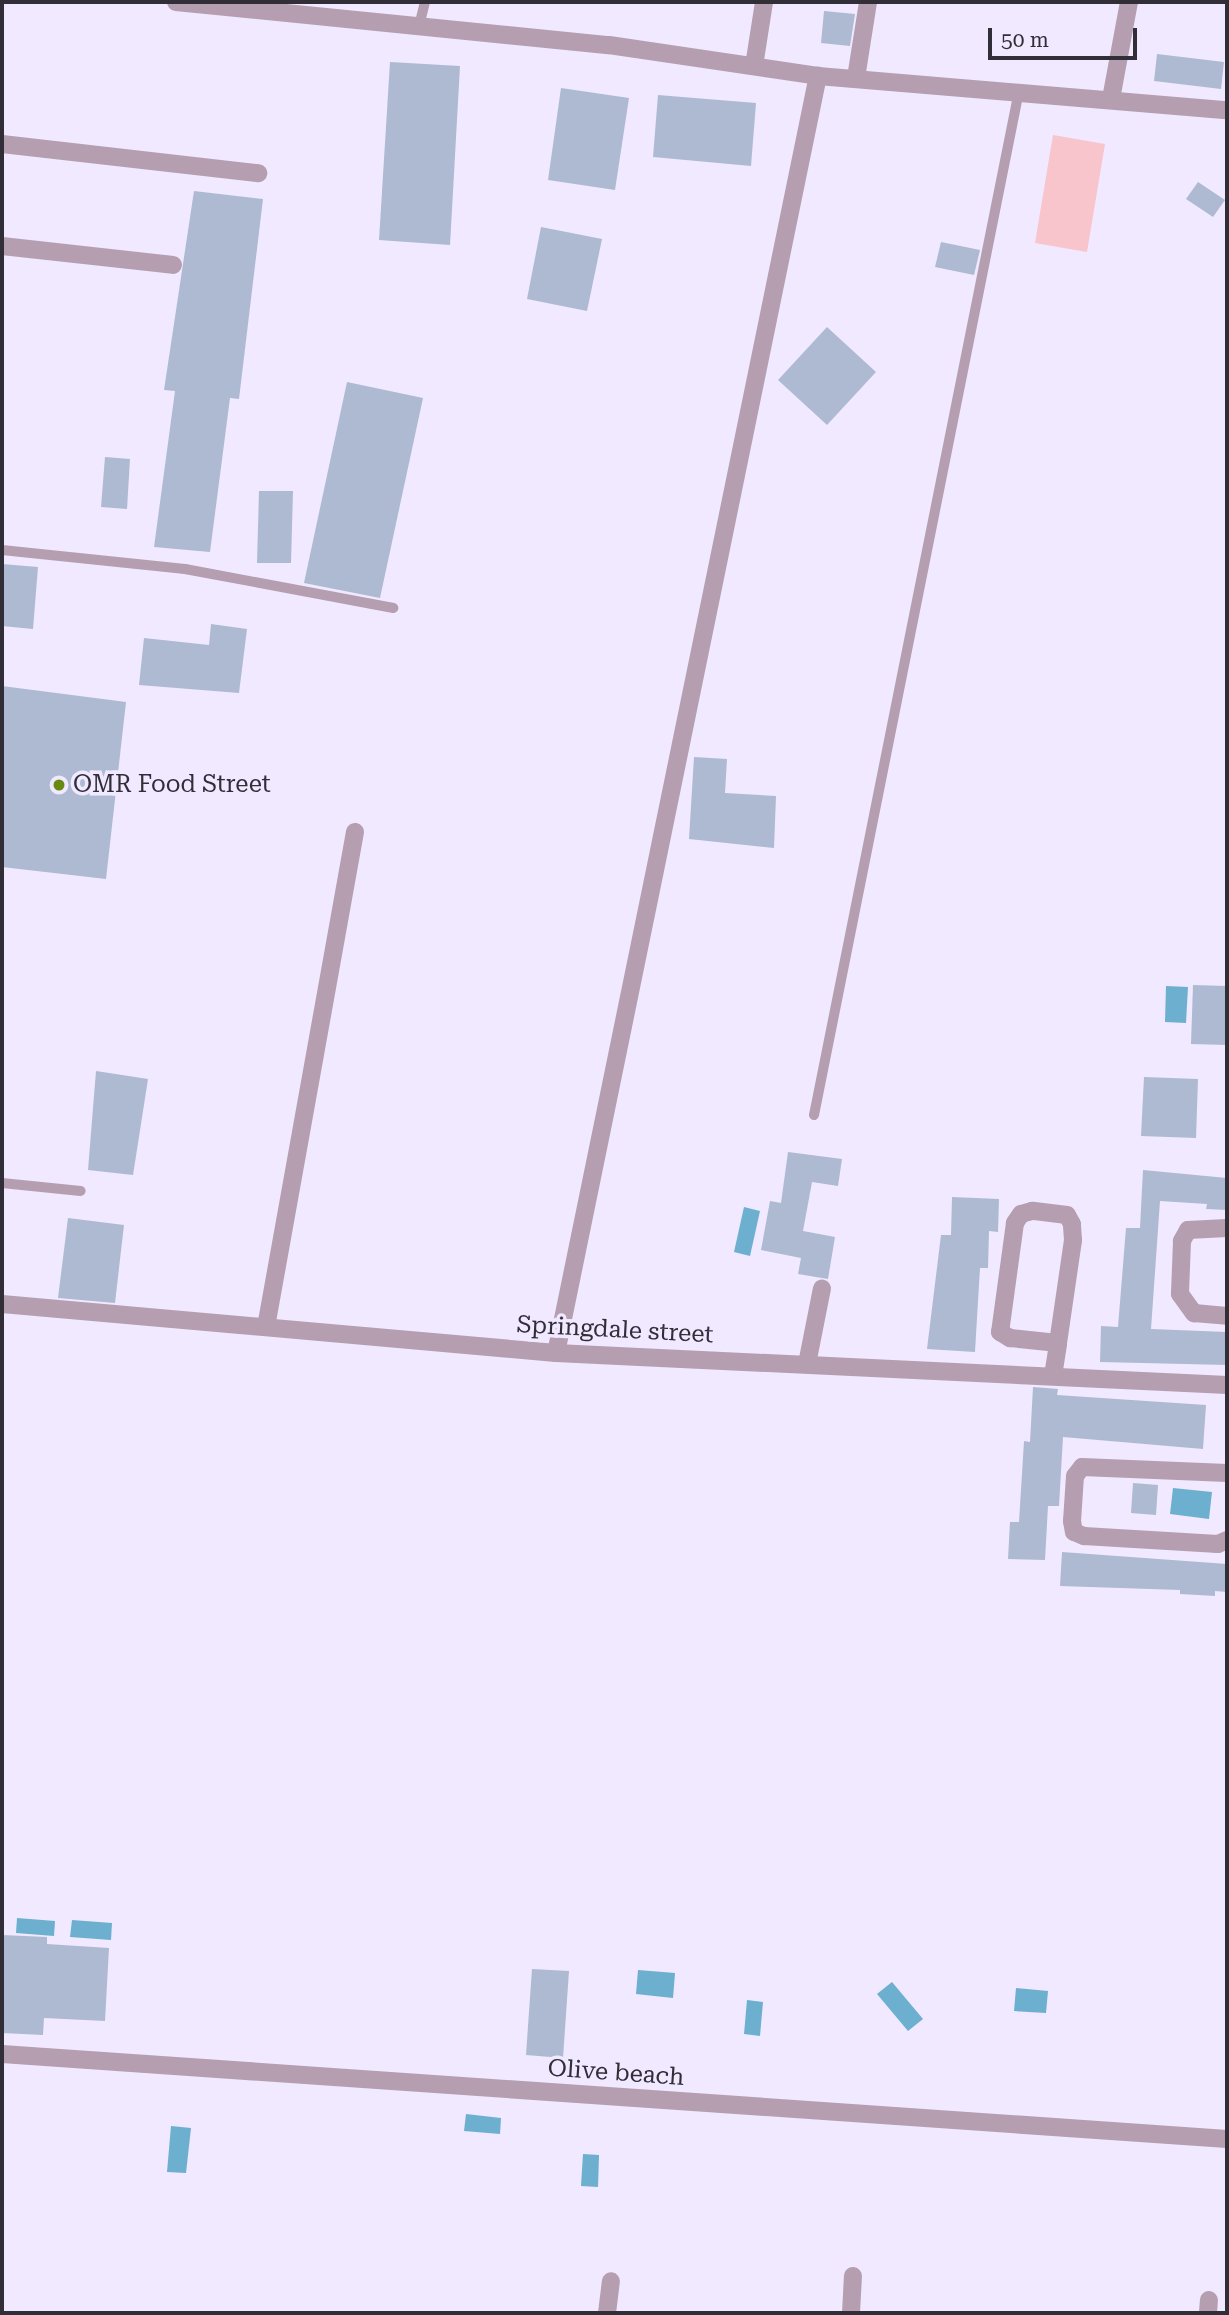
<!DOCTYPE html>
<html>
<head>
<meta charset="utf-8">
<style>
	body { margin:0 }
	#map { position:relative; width:1229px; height:2315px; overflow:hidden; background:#f0e9ff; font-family:"Roboto Serif",serif }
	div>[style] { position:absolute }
	.green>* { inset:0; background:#f8c5cc }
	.water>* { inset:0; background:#6cafcf }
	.building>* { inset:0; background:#aebad2 }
	.lane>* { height:10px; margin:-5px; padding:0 5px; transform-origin:5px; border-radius:5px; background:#b59eb0 }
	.street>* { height:18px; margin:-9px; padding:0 9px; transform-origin:9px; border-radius:9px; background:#b59eb0 }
	.dots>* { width:19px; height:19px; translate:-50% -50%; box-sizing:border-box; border:4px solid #f0e9ff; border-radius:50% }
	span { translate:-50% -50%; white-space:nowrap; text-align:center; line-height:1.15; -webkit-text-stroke:7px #f0e9ff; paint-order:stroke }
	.poi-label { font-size:24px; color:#312e38 }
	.left { translate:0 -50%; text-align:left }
	.street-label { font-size:24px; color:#312e38 }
	.frame { position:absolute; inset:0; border:4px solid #312e38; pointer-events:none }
	.scale { position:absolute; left:988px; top:28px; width:149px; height:32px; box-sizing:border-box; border:4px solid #312e38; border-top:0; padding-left:9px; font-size:21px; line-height:24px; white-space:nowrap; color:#312e38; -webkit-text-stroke:5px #f0e9ff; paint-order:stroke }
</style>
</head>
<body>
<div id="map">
	<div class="green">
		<div style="clip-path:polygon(1053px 135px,1105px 144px,1087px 252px,1035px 243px)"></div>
	</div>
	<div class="water">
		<div style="clip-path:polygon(1166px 986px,1188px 987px,1186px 1023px,1165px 1022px)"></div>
		<div style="clip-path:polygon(744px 1207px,760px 1211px,750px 1256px,734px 1252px)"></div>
		<div style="clip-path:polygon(1173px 1488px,1212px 1492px,1209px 1519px,1170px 1514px)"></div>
		<div style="clip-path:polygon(17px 1918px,55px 1921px,54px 1936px,16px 1933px)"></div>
		<div style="clip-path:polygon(72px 1920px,112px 1923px,111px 1940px,70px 1937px)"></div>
		<div style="clip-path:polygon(638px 1970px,675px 1973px,673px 1998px,636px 1994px)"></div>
		<div style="clip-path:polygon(892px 1982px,923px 2019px,908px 2031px,877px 1994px)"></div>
		<div style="clip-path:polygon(1016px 1988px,1048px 1991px,1046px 2013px,1014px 2011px)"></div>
		<div style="clip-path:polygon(747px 2000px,763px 2002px,760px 2036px,744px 2034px)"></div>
		<div style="clip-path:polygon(466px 2114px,501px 2118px,500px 2134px,464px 2131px)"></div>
		<div style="clip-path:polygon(171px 2126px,191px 2128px,186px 2173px,167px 2172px)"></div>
		<div style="clip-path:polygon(583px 2154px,599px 2155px,598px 2187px,581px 2186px)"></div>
	</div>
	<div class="building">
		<div style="clip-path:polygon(824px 11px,855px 14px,850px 46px,821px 43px)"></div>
		<div style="clip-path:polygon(1157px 54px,1224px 62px,1221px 89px,1154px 81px)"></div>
		<div style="clip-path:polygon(390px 62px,460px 66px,450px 245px,379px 240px)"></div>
		<div style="clip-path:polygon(561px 88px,629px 98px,615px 190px,548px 180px)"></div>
		<div style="clip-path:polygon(658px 95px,756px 103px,751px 166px,653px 157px)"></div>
		<div style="clip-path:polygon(1198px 182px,1225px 200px,1213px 217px,1186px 199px)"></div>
		<div style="clip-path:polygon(194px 191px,263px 199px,239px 399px,230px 398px,210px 552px,154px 547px,175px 391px,164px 390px)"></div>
		<div style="clip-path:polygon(541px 227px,602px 239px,587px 311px,527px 299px)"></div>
		<div style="clip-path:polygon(941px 242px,980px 250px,974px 275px,935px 267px)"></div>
		<div style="clip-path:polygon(827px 327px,876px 372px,827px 425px,778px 380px)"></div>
		<div style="clip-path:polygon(347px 382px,423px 398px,380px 598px,304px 583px)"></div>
		<div style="clip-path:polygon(105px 457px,130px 459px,127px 509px,101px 507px)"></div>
		<div style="clip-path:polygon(259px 491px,293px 491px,291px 563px,257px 563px)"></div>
		<div style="clip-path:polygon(2px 564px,38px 567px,33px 629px,2px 626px)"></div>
		<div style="clip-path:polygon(211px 624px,247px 629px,239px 693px,139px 685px,144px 638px,209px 645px)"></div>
		<div style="clip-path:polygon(2px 686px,126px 702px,106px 879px,2px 867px)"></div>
		<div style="clip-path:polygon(694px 757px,727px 759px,725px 793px,776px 796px,774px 848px,689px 839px)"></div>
		<div style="clip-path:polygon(1193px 985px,1227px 986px,1227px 1045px,1191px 1044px)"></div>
		<div style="clip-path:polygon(96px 1071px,148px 1079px,133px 1175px,88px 1170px)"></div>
		<div style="clip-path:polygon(1144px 1077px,1198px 1079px,1196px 1138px,1141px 1136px)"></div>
		<div style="clip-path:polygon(788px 1152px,842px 1159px,838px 1186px,812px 1182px,803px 1231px,835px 1237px,828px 1279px,798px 1274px,801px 1258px,761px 1250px,770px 1201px,781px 1203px)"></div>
		<div style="clip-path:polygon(1143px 1170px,1227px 1178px,1227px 1210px,1206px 1209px,1207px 1204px,1160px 1201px,1151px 1329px,1227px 1332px,1227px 1365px,1100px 1362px,1101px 1326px,1118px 1327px,1126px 1228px,1140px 1228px)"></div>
		<div style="clip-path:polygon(952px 1197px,999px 1199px,998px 1232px,989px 1231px,988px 1268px,980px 1268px,975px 1352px,927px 1349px,941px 1235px,951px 1235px)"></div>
		<div style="clip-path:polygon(68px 1218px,124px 1225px,115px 1303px,58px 1298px)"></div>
		<div style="clip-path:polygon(1033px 1387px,1058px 1389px,1057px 1395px,1206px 1405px,1203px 1449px,1063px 1437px,1059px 1506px,1048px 1506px,1045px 1560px,1008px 1559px,1010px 1522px,1019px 1522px,1024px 1441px,1030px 1442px)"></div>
		<div style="clip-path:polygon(1133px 1483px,1158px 1485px,1156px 1515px,1131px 1513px)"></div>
		<div style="clip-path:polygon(1062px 1552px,1227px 1564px,1227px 1592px,1215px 1591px,1215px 1596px,1180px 1594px,1180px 1590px,1060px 1586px)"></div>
		<div style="clip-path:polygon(2px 1935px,47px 1937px,47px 1944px,109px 1948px,105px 2021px,44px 2018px,43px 2035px,2px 2033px)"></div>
		<div style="clip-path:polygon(532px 1969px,569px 1971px,563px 2058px,526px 2055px)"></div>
	</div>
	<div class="lane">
		<div style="left:419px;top:26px;width:25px;rotate:-76deg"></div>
		<div style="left:2px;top:550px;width:184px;rotate:5.9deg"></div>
		<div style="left:185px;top:569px;width:212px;rotate:10.6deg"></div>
		<div style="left:814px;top:1115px;width:1044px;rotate:-78.68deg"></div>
		<div style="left:2px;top:1183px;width:79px;rotate:5.8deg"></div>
	</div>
	<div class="street">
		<div style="left:176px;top:2px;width:435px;rotate:5.7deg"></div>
		<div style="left:609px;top:45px;width:211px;rotate:8.4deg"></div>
		<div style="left:818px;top:76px;width:410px;rotate:4.8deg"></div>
		<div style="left:754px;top:66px;width:65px;rotate:-81.1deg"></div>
		<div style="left:856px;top:78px;width:77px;rotate:-81deg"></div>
		<div style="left:1111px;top:99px;width:99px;rotate:-79.5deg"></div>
		<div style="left:2px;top:144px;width:258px;rotate:6.5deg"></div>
		<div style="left:2px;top:246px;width:172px;rotate:6.3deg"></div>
		<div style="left:1227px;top:1228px;width:39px;rotate:177deg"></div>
		<div style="left:1188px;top:1230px;width:13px;rotate:119deg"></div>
		<div style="left:1182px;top:1241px;width:53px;rotate:92.2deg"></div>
		<div style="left:1180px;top:1294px;width:24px;rotate:54deg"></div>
		<div style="left:1194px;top:1313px;width:33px;rotate:5deg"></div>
		<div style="left:2px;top:1304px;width:556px;rotate:5.05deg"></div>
		<div style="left:556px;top:1353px;width:672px;rotate:2.73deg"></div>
		<div style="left:266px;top:1327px;width:503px;rotate:-79.81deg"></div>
		<div style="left:556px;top:1353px;width:1304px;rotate:-78.41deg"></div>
		<div style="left:807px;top:1364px;width:77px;rotate:-78.8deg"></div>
		<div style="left:1053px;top:1376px;width:33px;rotate:-81deg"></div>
		<div style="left:1058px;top:1343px;width:104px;rotate:-81.7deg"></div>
		<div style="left:1073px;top:1240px;width:16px;rotate:-94deg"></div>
		<div style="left:1072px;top:1224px;width:10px;rotate:-119deg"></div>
		<div style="left:1067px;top:1215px;width:35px;rotate:-173deg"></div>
		<div style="left:1032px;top:1211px;width:11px;rotate:165deg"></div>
		<div style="left:1021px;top:1214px;width:11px;rotate:124deg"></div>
		<div style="left:1015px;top:1223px;width:110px;rotate:97.8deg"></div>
		<div style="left:1000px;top:1332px;width:12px;rotate:31deg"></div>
		<div style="left:1010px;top:1338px;width:48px;rotate:5.9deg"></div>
		<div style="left:1227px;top:1473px;width:145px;rotate:-177.6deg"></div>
		<div style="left:1082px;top:1467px;width:11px;rotate:128deg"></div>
		<div style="left:1075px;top:1476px;width:45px;rotate:93.8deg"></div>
		<div style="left:1072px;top:1521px;width:11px;rotate:80deg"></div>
		<div style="left:1074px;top:1532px;width:11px;rotate:22deg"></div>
		<div style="left:1084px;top:1536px;width:134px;rotate:3.4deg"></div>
		<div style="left:1218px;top:1544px;width:10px;rotate:-24deg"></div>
		<div style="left:2px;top:2054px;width:1228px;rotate:3.97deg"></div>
		<div style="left:607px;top:2313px;width:32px;rotate:-83deg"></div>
		<div style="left:851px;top:2313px;width:37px;rotate:-87deg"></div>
		<div style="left:1208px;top:2313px;width:13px;rotate:-86deg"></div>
	</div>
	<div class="dots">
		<div style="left:59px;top:785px;background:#688a10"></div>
	</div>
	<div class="poi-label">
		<span class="left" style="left:73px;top:785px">OMR Food Street</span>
	</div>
	<div class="street-label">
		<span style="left:615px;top:1330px;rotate:3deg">Springdale street</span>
		<span style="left:616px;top:2073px;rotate:4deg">Olive beach</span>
	</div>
	<div class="frame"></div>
	<div class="scale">50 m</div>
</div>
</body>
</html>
